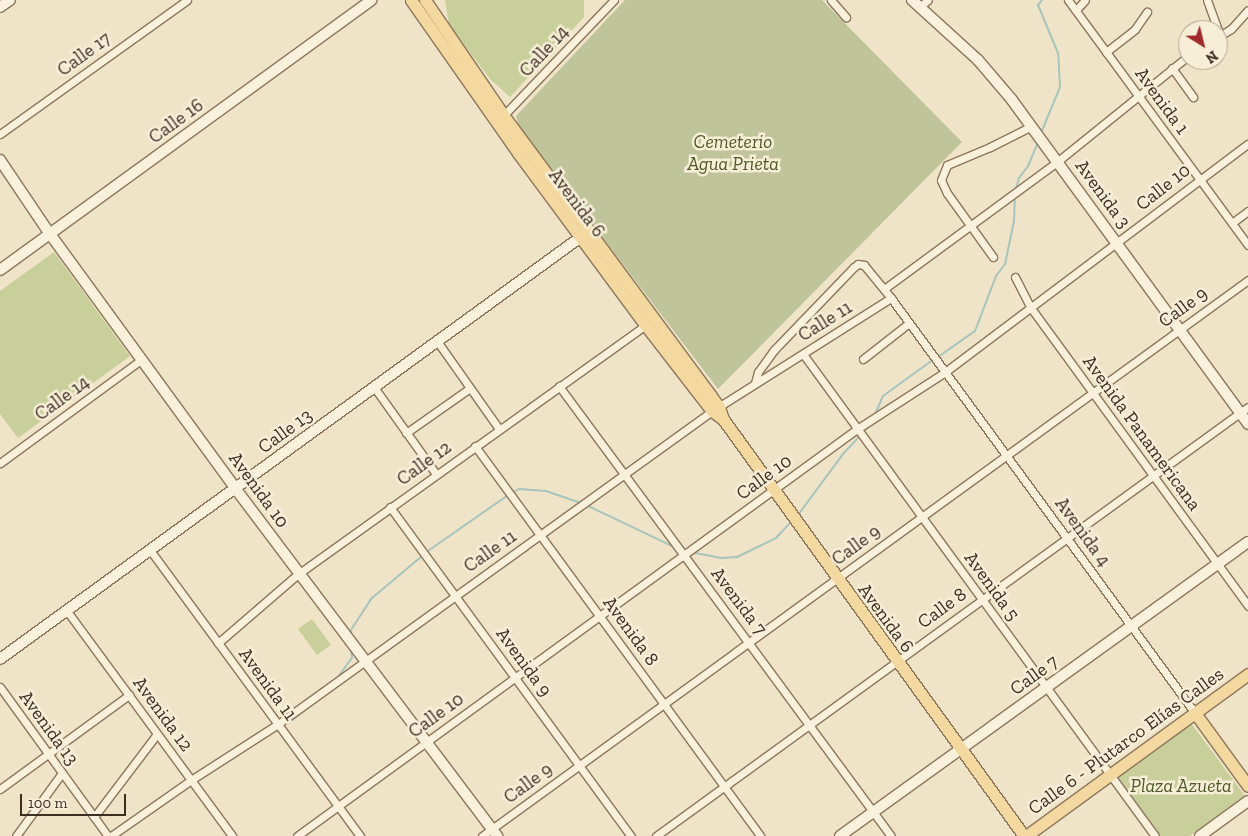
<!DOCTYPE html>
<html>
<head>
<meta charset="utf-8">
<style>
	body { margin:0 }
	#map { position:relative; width:1248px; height:836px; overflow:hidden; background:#f0e4c8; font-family:"Zilla Slab",serif }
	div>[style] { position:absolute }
	.green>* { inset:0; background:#c9cf9b }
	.cemetery>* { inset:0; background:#bfc49a }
	.stream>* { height:2px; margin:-1px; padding:0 1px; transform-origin:1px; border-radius:1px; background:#a9c4bc }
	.roads { filter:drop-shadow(1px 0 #8d765c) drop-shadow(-1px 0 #8d765c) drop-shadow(0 1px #8d765c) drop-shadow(0 -1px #8d765c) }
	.street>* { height:7px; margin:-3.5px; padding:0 3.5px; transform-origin:3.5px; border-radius:3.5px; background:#faf1dc }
	.secondary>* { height:10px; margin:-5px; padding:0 5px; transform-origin:5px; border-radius:5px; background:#faf1dc }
	.primary>* { height:11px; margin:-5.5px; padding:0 5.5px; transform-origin:5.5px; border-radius:5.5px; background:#f3d9a0 }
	span { translate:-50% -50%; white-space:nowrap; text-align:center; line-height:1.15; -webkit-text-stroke:5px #f7eed8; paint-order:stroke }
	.street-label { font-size:19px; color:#3d2e20 }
	.park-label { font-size:19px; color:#4d5a26; font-style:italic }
	.north { position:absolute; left:1178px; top:20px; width:50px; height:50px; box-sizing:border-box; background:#f7eed8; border:1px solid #ada18e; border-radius:50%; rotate:144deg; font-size:14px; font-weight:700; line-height:20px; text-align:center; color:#3d2e20 }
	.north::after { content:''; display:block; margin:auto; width:18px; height:22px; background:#9e2a2b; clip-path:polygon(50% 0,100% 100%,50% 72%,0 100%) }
	.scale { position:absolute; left:20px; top:794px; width:106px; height:22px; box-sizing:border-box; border:2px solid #3d2e20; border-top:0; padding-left:6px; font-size:15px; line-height:18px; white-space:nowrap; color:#3d2e20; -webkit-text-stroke:4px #f7eed8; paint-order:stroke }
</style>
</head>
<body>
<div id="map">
	<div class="green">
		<div style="clip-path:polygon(445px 0,584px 0,584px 17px,510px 97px,490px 79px,449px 25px)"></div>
		<div style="clip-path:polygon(54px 252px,130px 356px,18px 438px,0 414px,0 291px)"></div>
		<div style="clip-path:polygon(312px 619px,331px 645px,317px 655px,298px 629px)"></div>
		<div style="clip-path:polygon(1191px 723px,1245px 796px,1190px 836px,1161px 836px,1117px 776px)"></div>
	</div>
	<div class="cemetery">
		<div style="clip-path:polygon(625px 0,822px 0,962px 142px,718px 389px,519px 128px,516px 116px)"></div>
	</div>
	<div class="stream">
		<div style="left:1041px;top:133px;width:50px;rotate:-67.6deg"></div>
		<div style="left:1060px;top:87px;width:34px;rotate:-93deg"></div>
		<div style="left:1058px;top:53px;width:52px;rotate:-112.6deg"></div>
		<div style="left:1038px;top:5px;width:6px;rotate:-51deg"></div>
		<div style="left:1016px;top:189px;width:11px;rotate:-75deg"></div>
		<div style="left:1019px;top:178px;width:15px;rotate:-53deg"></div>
		<div style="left:1028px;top:166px;width:26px;rotate:-67deg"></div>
		<div style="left:938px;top:357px;width:45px;rotate:-35.1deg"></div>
		<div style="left:975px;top:331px;width:59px;rotate:-69.1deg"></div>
		<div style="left:996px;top:276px;width:15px;rotate:-53deg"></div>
		<div style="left:1005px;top:264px;width:44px;rotate:-78.2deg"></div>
		<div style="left:1014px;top:221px;width:25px;rotate:-88deg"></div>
		<div style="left:875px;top:414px;width:20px;rotate:-66deg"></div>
		<div style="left:883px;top:396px;width:63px;rotate:-36deg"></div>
		<div style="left:863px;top:433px;width:13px;rotate:-51deg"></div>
		<div style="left:512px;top:493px;width:8px;rotate:-30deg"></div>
		<div style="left:519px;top:489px;width:27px;rotate:4deg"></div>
		<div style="left:546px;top:491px;width:37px;rotate:19deg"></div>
		<div style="left:586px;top:505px;width:98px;rotate:25.5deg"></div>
		<div style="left:798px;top:515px;width:76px;rotate:-53.6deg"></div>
		<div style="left:843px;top:454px;width:25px;rotate:-47deg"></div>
		<div style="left:690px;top:552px;width:32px;rotate:11deg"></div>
		<div style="left:721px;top:558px;width:16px;rotate:-4deg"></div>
		<div style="left:737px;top:557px;width:43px;rotate:-26deg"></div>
		<div style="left:776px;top:538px;width:22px;rotate:-47deg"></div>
		<div style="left:425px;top:553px;width:101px;rotate:-34.9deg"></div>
		<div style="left:351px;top:634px;width:4px;rotate:-90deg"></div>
		<div style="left:351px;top:630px;width:38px;rotate:-57deg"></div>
		<div style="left:372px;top:598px;width:65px;rotate:-40deg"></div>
		<div style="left:338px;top:677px;width:24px;rotate:-54deg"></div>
		<div style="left:352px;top:658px;width:9px;rotate:-96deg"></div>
		<div style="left:287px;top:724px;width:42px;rotate:-38.2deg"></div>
	</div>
	<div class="roads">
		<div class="street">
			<div style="left:831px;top:0;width:23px;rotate:49deg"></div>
			<div style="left:1068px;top:0;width:304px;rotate:53.7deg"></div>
			<div style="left:1207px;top:0;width:32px;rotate:70deg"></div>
			<div style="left:919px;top:7px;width:11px;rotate:-38deg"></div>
			<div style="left:1076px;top:10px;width:13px;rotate:-48deg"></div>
			<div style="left:1218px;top:37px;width:15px;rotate:-32deg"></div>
			<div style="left:1231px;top:29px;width:25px;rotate:-48deg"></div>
			<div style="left:1106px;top:52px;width:37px;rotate:-38deg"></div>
			<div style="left:1135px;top:29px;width:21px;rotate:-55deg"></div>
			<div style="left:1172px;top:68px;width:36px;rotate:54deg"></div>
			<div style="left:502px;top:117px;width:162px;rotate:-46.3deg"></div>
			<div style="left:0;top:134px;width:230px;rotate:-35.6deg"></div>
			<div style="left:1232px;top:223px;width:20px;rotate:-37deg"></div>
			<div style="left:993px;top:257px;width:79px;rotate:-125.7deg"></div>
			<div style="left:947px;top:193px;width:14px;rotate:-115deg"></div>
			<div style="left:941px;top:180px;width:16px;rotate:-68deg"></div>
			<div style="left:947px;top:165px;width:47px;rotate:-22.7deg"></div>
			<div style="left:990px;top:147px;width:47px;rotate:-26.6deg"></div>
			<div style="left:1015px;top:277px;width:35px;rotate:63deg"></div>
			<div style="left:1031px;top:308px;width:369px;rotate:53.9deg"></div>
			<div style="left:884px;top:289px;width:216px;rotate:-36.3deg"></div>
			<div style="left:1058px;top:161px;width:167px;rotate:-38.9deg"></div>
			<div style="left:437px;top:341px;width:108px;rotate:54.8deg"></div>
			<div style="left:803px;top:354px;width:597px;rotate:53.86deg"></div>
			<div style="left:863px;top:359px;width:58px;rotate:-38deg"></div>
			<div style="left:755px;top:383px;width:11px;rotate:-75deg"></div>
			<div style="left:758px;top:372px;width:27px;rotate:-54deg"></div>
			<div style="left:774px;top:350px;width:115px;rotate:-46.1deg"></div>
			<div style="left:854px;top:267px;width:5px;rotate:-37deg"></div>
			<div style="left:858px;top:264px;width:6px;rotate:9deg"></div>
			<div style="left:864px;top:265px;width:43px;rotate:50.7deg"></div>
			<div style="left:891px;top:298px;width:514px;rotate:53.78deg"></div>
			<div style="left:559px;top:386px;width:559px;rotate:53.58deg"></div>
			<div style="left:374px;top:387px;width:107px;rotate:54.5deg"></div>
			<div style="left:406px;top:433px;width:78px;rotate:-35.1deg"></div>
			<div style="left:475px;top:446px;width:483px;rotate:53.8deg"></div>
			<div style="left:0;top:463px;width:176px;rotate:-36.2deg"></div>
			<div style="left:390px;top:507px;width:408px;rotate:53.8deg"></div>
			<div style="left:150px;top:550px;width:355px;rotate:53.7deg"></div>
			<div style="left:67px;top:611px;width:279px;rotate:53.7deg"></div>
			<div style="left:218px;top:643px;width:106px;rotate:-40.8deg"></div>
			<div style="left:298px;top:574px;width:429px;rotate:-35.6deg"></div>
			<div style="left:0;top:687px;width:184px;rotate:54.1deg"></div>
			<div style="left:0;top:789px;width:160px;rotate:-36.1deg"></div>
			<div style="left:94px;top:817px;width:104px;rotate:-52.8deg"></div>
			<div style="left:16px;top:836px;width:78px;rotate:-53.9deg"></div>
			<div style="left:111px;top:836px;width:98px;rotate:-35deg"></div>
			<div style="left:191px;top:780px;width:103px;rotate:-32.8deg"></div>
			<div style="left:278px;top:724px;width:535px;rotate:-35.8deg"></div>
			<div style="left:712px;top:411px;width:212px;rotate:-32.3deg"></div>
			<div style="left:297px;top:836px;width:692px;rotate:-36.01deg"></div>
			<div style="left:857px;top:429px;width:105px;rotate:-32.9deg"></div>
			<div style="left:945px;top:372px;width:379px;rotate:-37deg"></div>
			<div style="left:482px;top:836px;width:947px;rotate:-35.97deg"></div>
			<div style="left:656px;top:836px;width:731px;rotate:-35.93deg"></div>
		</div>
		<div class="secondary">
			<div style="left:912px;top:0;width:89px;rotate:42.3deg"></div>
			<div style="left:978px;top:60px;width:52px;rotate:49.6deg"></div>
			<div style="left:1012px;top:100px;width:401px;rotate:53.9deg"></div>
			<div style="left:0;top:7px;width:12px;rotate:-35deg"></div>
			<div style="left:0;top:160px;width:89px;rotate:56deg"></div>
			<div style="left:50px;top:234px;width:314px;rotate:53.9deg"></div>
			<div style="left:235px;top:488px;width:436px;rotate:53deg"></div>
			<div style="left:0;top:270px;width:459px;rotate:-36deg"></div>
			<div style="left:0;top:659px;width:723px;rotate:-36deg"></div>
			<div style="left:840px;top:836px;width:503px;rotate:-35.78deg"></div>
			<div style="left:1200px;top:836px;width:59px;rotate:-36.1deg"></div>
		</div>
		<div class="primary">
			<div style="left:411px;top:0;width:187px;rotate:55deg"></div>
			<div style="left:518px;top:153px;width:215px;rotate:53.5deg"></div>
			<div style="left:646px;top:326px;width:108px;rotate:52.2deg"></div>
			<div style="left:712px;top:411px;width:14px;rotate:36deg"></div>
			<div style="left:723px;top:419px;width:514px;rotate:54.18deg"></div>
			<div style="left:425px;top:0;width:140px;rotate:55.7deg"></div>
			<div style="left:504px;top:116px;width:348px;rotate:53.5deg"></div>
			<div style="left:711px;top:396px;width:14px;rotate:54deg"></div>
			<div style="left:719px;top:407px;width:13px;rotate:72deg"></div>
			<div style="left:1195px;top:713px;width:90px;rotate:54deg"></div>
			<div style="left:1026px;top:836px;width:275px;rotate:-36.1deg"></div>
		</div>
	</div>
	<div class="street-label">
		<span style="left:544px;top:51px;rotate:-47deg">Calle 14</span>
		<span style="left:84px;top:54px;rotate:-36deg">Calle 17</span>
		<span style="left:1162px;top:101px;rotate:54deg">Avenida 1</span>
		<span style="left:176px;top:121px;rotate:-36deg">Calle 16</span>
		<span style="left:1163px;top:187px;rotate:-38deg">Calle 10</span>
		<span style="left:1103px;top:194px;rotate:54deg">Avenida 3</span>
		<span style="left:577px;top:203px;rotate:53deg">Avenida 6</span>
		<span style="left:1183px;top:307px;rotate:-36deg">Calle 9</span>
		<span style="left:825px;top:321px;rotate:-32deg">Calle 11</span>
		<span style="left:62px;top:398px;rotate:-36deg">Calle 14</span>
		<span style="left:285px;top:431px;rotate:-36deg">Calle 13</span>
		<span style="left:1142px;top:433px;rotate:54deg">Avenida Panamericana</span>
		<span style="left:424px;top:463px;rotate:-36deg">Calle 12</span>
		<span style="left:764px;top:477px;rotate:-36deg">Calle 10</span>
		<span style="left:259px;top:490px;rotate:54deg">Avenida 10</span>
		<span style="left:1083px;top:532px;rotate:54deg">Avenida 4</span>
		<span style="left:856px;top:545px;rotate:-36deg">Calle 9</span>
		<span style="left:490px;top:551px;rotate:-35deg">Calle 11</span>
		<span style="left:992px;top:586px;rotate:54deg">Avenida 5</span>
		<span style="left:739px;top:601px;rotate:53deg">Avenida 7</span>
		<span style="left:942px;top:608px;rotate:-36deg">Calle 8</span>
		<span style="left:886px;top:618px;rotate:54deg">Avenida 6</span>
		<span style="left:631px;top:631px;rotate:54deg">Avenida 8</span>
		<span style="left:524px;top:662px;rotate:54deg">Avenida 9</span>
		<span style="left:1034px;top:675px;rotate:-36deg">Calle 7</span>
		<span style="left:268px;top:684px;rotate:54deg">Avenida 11</span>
		<span style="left:163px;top:714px;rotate:54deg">Avenida 12</span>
		<span style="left:436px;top:715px;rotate:-36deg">Calle 10</span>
		<span style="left:49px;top:728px;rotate:54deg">Avenida 13</span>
		<span style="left:1126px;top:741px;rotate:-36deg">Calle 6 - Plutarco Elías Calles</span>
		<span style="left:528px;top:783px;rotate:-36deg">Calle 9</span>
	</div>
	<div class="park-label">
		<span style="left:733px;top:153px">Cemeterio<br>Agua Prieta</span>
		<span style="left:1181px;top:786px">Plaza Azueta</span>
	</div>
	<div class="north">N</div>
	<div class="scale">100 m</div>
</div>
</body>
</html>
